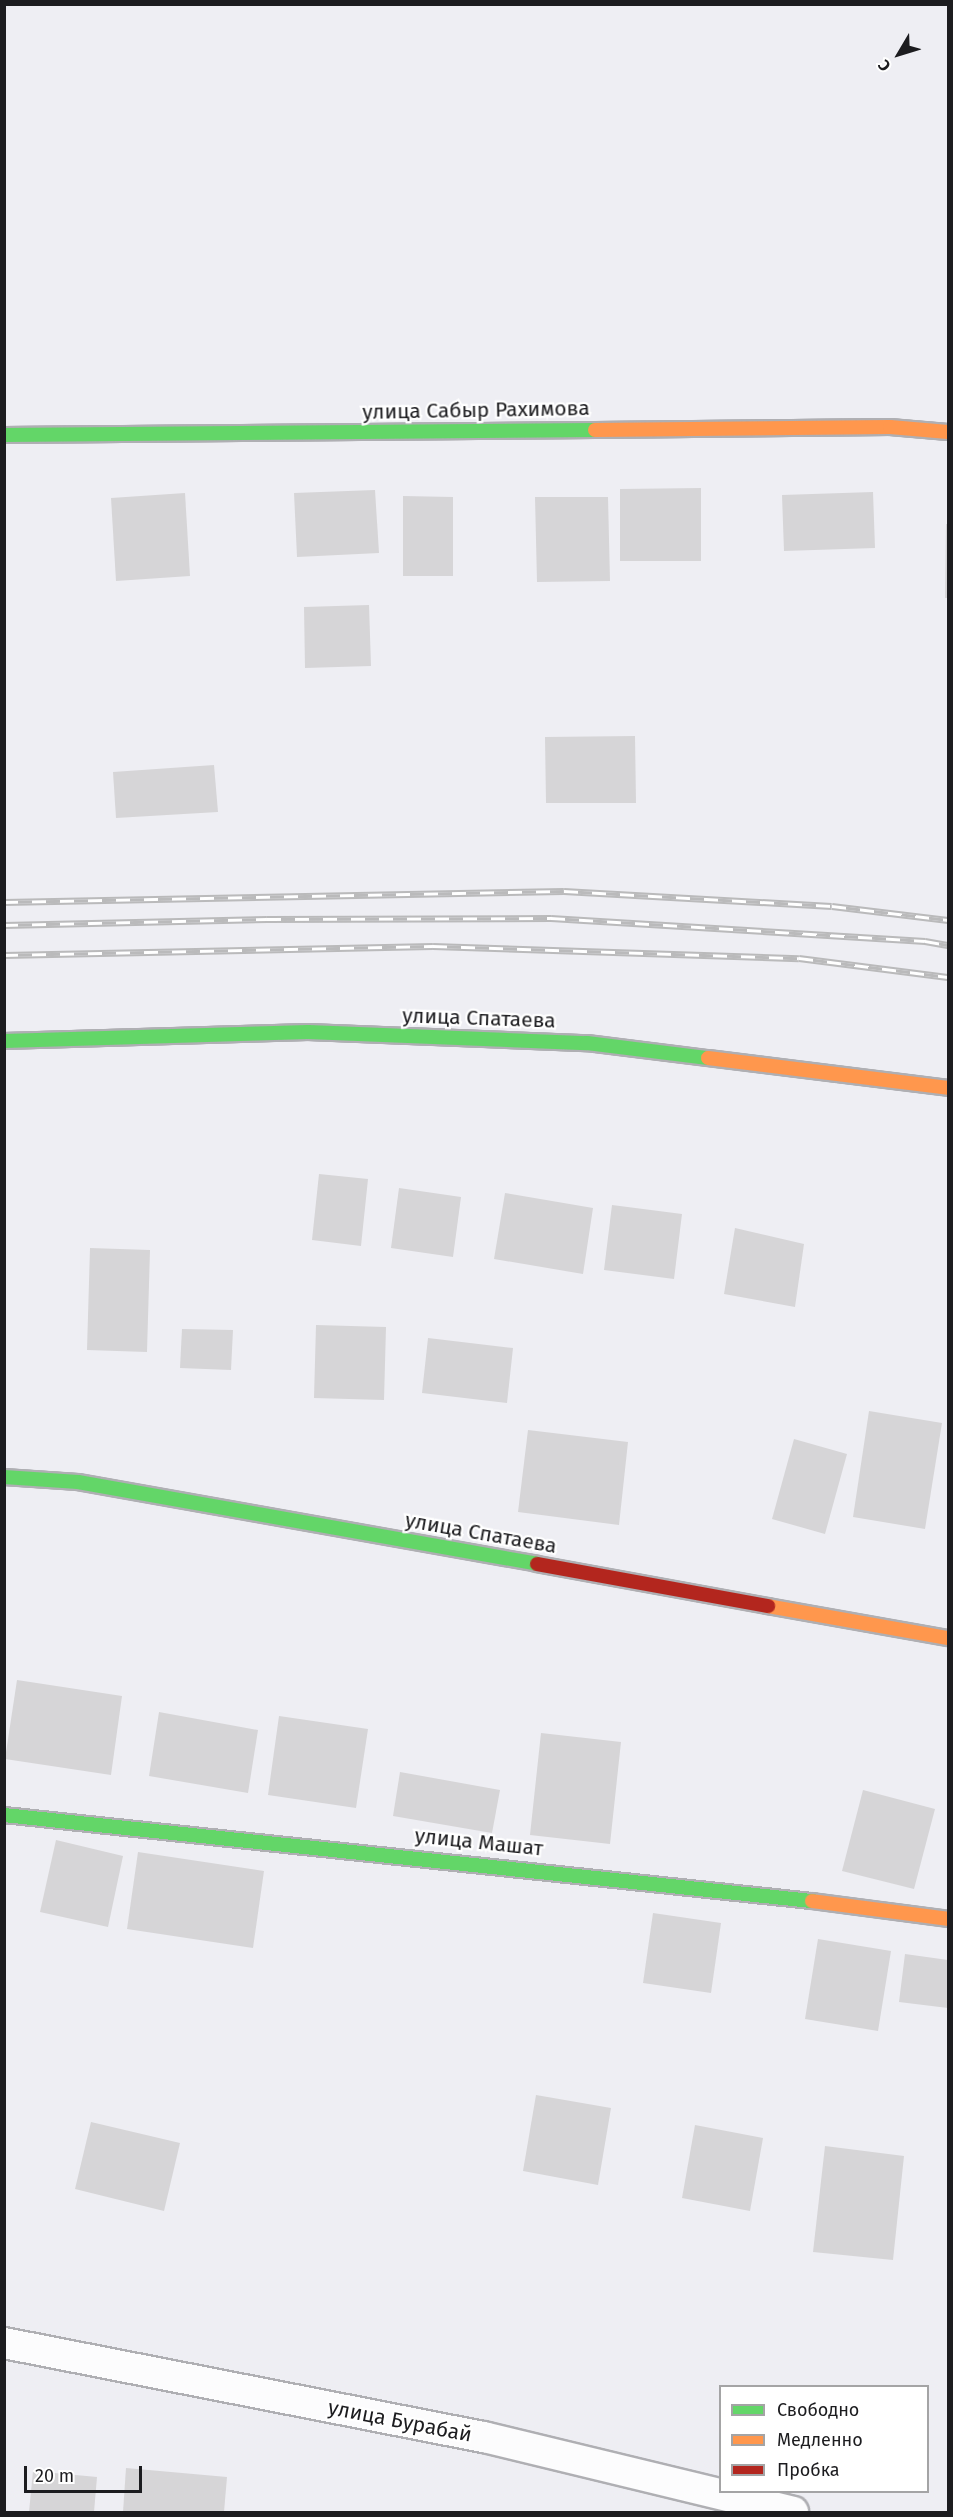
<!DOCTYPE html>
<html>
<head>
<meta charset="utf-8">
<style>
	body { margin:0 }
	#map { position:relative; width:953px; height:2517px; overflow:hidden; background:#eeeef3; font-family:"Fira Sans",sans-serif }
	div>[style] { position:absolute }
	.building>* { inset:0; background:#d6d5d7 }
	.roads { filter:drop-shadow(2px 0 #afafb3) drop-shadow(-2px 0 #afafb3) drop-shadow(0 2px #afafb3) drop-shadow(0 -2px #afafb3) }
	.street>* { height:30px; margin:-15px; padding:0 15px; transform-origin:15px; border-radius:15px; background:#fcfcfd }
	.fast>* { height:14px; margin:-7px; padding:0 7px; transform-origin:7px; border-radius:7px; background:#63d668 }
	.slow>* { height:14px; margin:-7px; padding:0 7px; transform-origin:7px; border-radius:7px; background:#ff974d }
	.jam>* { height:14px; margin:-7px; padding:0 7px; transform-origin:7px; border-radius:7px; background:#b3261e }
	.rail>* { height:7px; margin-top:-3.5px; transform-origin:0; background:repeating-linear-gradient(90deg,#fff 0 14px,#bababb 0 28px); box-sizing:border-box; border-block:2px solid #bababb }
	span { translate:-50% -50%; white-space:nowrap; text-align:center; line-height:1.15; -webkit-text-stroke:4.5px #fff; paint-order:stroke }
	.street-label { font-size:21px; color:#1c1c1f }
	.frame { position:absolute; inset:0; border:6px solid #1c1c1f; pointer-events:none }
	.legend { position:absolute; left:719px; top:2385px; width:210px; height:108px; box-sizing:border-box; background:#fff; border:2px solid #a4a4a5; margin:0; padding:8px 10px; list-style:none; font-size:18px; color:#1c1c1f }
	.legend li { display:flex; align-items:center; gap:12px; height:30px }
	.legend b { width:30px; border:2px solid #a4a4a5 }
	.north { position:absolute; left:869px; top:24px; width:60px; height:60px; -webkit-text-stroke:4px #fff; paint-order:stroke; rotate:232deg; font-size:16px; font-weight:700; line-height:24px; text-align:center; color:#1c1c1f }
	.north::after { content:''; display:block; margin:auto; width:21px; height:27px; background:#1c1c1f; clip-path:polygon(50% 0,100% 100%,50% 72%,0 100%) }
	.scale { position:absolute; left:24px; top:2466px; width:118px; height:27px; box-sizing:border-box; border:3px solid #1c1c1f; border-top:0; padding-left:8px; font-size:18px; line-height:21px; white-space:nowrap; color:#1c1c1f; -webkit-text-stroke:4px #fff; paint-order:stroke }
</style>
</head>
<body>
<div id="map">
	<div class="building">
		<div style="clip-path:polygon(701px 488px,701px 561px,620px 561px,620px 489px)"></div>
		<div style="clip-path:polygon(375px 490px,379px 553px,297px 557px,294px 493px)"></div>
		<div style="clip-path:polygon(873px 492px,875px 548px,784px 551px,782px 495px)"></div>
		<div style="clip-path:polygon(185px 493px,190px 576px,116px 581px,111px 498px)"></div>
		<div style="clip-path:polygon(403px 496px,453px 497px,453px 576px,403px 576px)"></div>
		<div style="clip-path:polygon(535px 497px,608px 497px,610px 581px,537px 582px)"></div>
		<div style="clip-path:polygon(946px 524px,948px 524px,948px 598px,945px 598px)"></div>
		<div style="clip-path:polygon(369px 605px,371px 666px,305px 668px,304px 607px)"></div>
		<div style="clip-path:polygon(635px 736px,636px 803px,546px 803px,545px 737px)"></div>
		<div style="clip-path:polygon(214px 765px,218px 812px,116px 818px,113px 772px)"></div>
		<div style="clip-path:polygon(319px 1174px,368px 1179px,361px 1246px,312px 1240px)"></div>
		<div style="clip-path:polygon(399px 1188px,461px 1197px,453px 1257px,391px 1248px)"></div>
		<div style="clip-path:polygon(505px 1193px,593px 1208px,583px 1274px,494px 1259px)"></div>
		<div style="clip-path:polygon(612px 1205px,682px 1214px,674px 1279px,604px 1270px)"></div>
		<div style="clip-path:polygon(735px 1228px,804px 1244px,795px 1307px,724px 1294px)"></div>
		<div style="clip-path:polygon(90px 1248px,150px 1250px,147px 1352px,87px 1350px)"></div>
		<div style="clip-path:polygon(316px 1325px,386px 1327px,384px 1400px,314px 1398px)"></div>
		<div style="clip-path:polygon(182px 1329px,233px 1330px,231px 1370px,180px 1368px)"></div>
		<div style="clip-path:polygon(428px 1338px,513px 1348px,507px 1403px,422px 1393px)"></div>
		<div style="clip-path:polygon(869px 1411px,942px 1423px,925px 1529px,853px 1517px)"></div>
		<div style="clip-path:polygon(528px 1430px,628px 1442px,619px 1525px,518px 1512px)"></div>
		<div style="clip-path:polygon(794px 1439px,847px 1454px,825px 1534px,772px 1519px)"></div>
		<div style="clip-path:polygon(17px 1680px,122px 1696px,111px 1775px,5px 1759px)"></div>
		<div style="clip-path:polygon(159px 1712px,258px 1730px,248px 1793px,149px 1776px)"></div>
		<div style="clip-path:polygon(279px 1716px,368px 1729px,356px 1808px,268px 1795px)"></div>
		<div style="clip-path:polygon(541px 1733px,621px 1742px,610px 1844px,530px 1835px)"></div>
		<div style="clip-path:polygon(400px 1772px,500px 1790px,492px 1833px,393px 1816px)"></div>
		<div style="clip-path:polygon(863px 1790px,935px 1809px,914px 1889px,842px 1871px)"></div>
		<div style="clip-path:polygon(56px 1840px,123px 1856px,108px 1927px,40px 1912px)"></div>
		<div style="clip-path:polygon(138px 1852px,264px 1871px,253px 1948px,127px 1929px)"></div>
		<div style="clip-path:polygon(653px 1913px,721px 1923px,711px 1993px,643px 1983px)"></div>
		<div style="clip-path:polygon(818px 1939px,891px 1951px,878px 2031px,805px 2019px)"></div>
		<div style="clip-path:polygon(905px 1954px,948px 1960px,948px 2008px,899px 2002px)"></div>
		<div style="clip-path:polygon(536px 2095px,611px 2108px,598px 2185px,523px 2171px)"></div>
		<div style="clip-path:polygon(91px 2122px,180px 2143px,164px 2211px,75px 2189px)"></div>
		<div style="clip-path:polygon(695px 2125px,763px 2138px,750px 2211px,682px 2198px)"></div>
		<div style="clip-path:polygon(825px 2146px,904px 2156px,893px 2260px,813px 2252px)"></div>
		<div style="clip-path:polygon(126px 2468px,227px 2477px,224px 2512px,123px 2512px)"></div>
		<div style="clip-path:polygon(33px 2471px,97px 2477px,94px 2512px,29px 2512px)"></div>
	</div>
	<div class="roads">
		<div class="street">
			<div style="left:4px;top:2343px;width:489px;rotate:11.1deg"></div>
			<div style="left:484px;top:2437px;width:318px;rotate:13.6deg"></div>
		</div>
		<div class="fast">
			<div style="left:4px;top:435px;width:591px;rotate:-0.48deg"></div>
			<div style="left:4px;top:1041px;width:304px;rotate:-1.7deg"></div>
			<div style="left:308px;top:1032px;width:279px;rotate:2.3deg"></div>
			<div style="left:587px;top:1043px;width:122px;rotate:7.1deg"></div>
			<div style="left:4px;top:1477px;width:74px;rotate:3.9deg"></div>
			<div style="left:78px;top:1482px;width:466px;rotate:10.1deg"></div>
			<div style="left:4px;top:1815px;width:813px;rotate:6.08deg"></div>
		</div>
		<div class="slow">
			<div style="left:595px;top:430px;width:295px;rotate:-0.6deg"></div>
			<div style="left:890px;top:427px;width:58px;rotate:4.9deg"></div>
			<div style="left:708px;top:1058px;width:242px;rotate:7.1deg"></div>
			<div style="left:768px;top:1606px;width:183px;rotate:10.1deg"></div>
			<div style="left:812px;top:1901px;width:137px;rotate:7.5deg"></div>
		</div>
		<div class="jam">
			<div style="left:537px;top:1564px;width:235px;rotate:10.3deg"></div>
		</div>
	</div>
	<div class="rail">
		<div style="left:4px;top:902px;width:560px;rotate:-1.13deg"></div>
		<div style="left:564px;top:891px;width:268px;rotate:3.2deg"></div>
		<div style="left:832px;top:906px;width:117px;rotate:6.9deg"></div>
		<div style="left:4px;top:925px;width:263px;rotate:-1.3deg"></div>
		<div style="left:267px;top:919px;width:284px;rotate:-0.2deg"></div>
		<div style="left:551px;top:918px;width:375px;rotate:3.5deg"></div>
		<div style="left:925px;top:941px;width:23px;rotate:10deg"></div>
		<div style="left:4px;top:955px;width:429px;rotate:-1.2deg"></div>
		<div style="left:433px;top:946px;width:366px;rotate:1.9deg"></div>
		<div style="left:799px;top:958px;width:150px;rotate:7.3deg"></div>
	</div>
	<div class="street-label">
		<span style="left:476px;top:410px;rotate:-1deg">улица Сабыр Рахимова</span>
		<span style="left:479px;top:1018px;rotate:2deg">улица Спатаева</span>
		<span style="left:481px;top:1533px;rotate:10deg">улица Спатаева</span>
		<span style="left:479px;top:1842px;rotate:6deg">улица Машат</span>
		<span style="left:400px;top:2421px;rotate:11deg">улица Бурабай</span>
	</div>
	<div class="frame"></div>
	<ul class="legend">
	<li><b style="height:8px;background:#63d668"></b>Свободно</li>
	<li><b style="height:8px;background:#ff974d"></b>Медленно</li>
	<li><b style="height:8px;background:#b3261e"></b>Пробка</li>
	</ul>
	<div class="north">С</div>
	<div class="scale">20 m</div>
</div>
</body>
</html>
